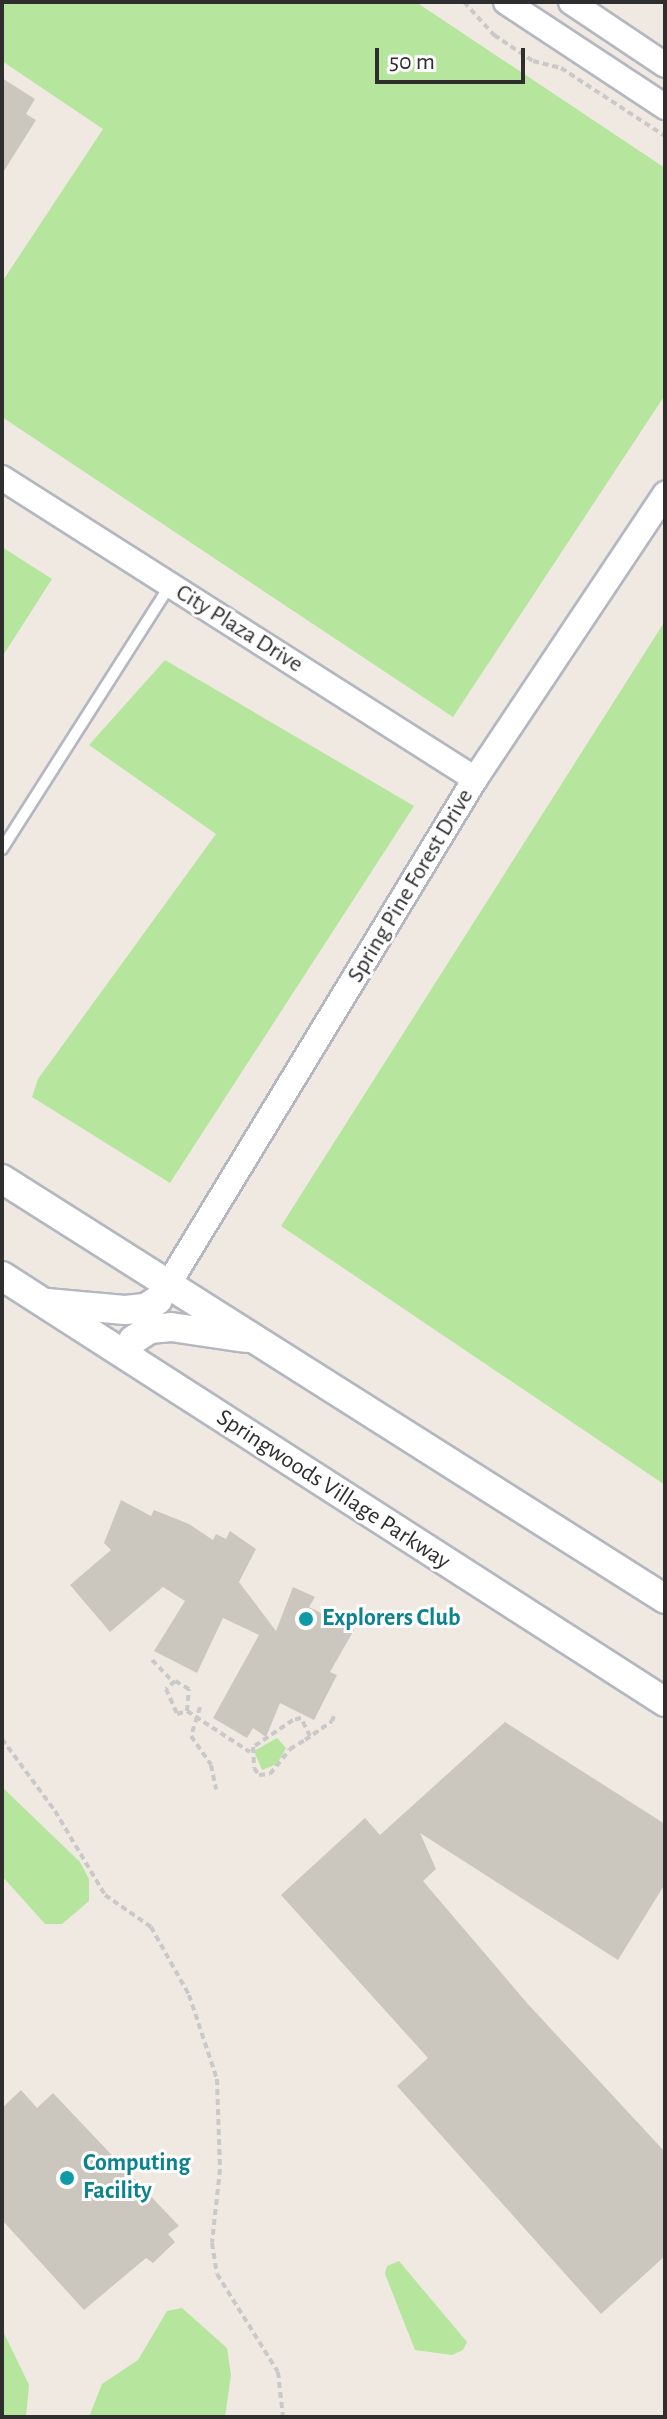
<!DOCTYPE html>
<html>
<head>
<meta charset="utf-8">
<style>
	body { margin:0 }
	#map { position:relative; width:667px; height:2419px; overflow:hidden; background:#efe9e1; font-family:"Alegreya Sans",sans-serif }
	div>[style] { position:absolute }
	.green>* { inset:0; background:#b6e59e }
	.building>* { inset:0; background:#cbc7bf }
	.path>* { height:4px; margin-top:-2px; transform-origin:0; background:repeating-linear-gradient(90deg,#c9c9c9 0 6px,transparent 0 10px) }
	.roads { filter:drop-shadow(2px 0 #b4b7c1) drop-shadow(-2px 0 #b4b7c1) drop-shadow(0 2px #b4b7c1) drop-shadow(0 -2px #b4b7c1) }
	.service>* { height:10px; margin:-5px; padding:0 5px; transform-origin:5px; border-radius:5px; background:#fff }
	.tertiary>* { height:24px; margin:-12px; padding:0 12px; transform-origin:12px; border-radius:12px; background:#fff }
	.secondary>* { height:28px; margin:-14px; padding:0 14px; transform-origin:14px; border-radius:14px; background:#fff }
	.dots>* { width:22px; height:22px; translate:-50% -50%; box-sizing:border-box; border:4px solid #fff; border-radius:50% }
	span { translate:-50% -50%; white-space:nowrap; text-align:center; line-height:1.15; -webkit-text-stroke:6px #fff; paint-order:stroke }
	.street-label { font-size:24px; color:#2e2e2e }
	.culture-label { font-size:24px; color:#0d838f; font-weight:700 }
	.left { translate:0 -50%; text-align:left }
	.frame { position:absolute; inset:0; border:4px solid #2e2e2e; pointer-events:none }
	.scale { position:absolute; left:375px; top:48px; width:150px; height:36px; box-sizing:border-box; border:4px solid #2e2e2e; border-top:0; padding-left:10px; font-size:24px; line-height:28px; white-space:nowrap; color:#2e2e2e; -webkit-text-stroke:6px #fff; paint-order:stroke }
</style>
</head>
<body>
<div id="map">
	<div class="green">
		<div style="clip-path:polygon(2px 2px,416px 2px,665px 168px,665px 395px,453px 717px,2px 417px,2px 282px,103px 129px,2px 61px)"></div>
		<div style="clip-path:polygon(2px 547px,52px 579px,2px 657px)"></div>
		<div style="clip-path:polygon(665px 621px,665px 1485px,281px 1226px)"></div>
		<div style="clip-path:polygon(165px 660px,414px 806px,170px 1183px,32px 1097px,38px 1079px,216px 834px,89px 745px)"></div>
		<div style="clip-path:polygon(277px 1738px,286px 1748px,277px 1764px,262px 1770px,254px 1751px)"></div>
		<div style="clip-path:polygon(2px 1787px,80px 1862px,89px 1879px,89px 1901px,62px 1924px,45px 1924px,2px 1876px)"></div>
		<div style="clip-path:polygon(399px 2261px,467px 2342px,463px 2350px,452px 2355px,415px 2350px,385px 2274px,387px 2266px)"></div>
		<div style="clip-path:polygon(182px 2308px,227px 2348px,231px 2375px,225px 2417px,89px 2417px,102px 2384px,138px 2360px,167px 2311px)"></div>
		<div style="clip-path:polygon(2px 2329px,29px 2385px,26px 2417px,2px 2417px)"></div>
	</div>
	<div class="building">
		<div style="clip-path:polygon(2px 78px,35px 99px,26px 114px,36px 120px,2px 174px)"></div>
		<div style="clip-path:polygon(121px 1500px,151px 1516px,154px 1510px,189px 1524px,213px 1540px,216px 1534px,226px 1539px,230px 1531px,256px 1549px,239px 1582px,276px 1631px,293px 1587px,315px 1597px,309px 1607px,354px 1630px,330px 1672px,337px 1675px,314px 1720px,280px 1703px,266px 1737px,253px 1728px,247px 1738px,213px 1718px,259px 1635px,223px 1618px,197px 1673px,154px 1651px,185px 1601px,163px 1587px,110px 1632px,70px 1585px,111px 1550px,104px 1543px)"></div>
		<div style="clip-path:polygon(505px 1722px,665px 1824px,665px 1884px,618px 1960px,420px 1833px,436px 1869px,423px 1881px,527px 2003px,665px 2152px,665px 2256px,601px 2314px,397px 2086px,428px 2058px,281px 1895px,365px 1818px,380px 1835px)"></div>
		<div style="clip-path:polygon(21px 2090px,37px 2108px,53px 2093px,179px 2226px,168px 2234px,175px 2242px,153px 2263px,146px 2258px,84px 2310px,2px 2220px,2px 2108px)"></div>
	</div>
	<div class="path">
		<div style="left:464px;top:2px;width:45px;rotate:47.7deg"></div>
		<div style="left:494px;top:35px;width:47px;rotate:33.7deg"></div>
		<div style="left:533px;top:61px;width:29px;rotate:14deg"></div>
		<div style="left:561px;top:68px;width:124px;rotate:33.2deg"></div>
		<div style="left:152px;top:1660px;width:30px;rotate:46deg"></div>
		<div style="left:200px;top:1707px;width:30px;rotate:107deg"></div>
		<div style="left:191px;top:1736px;width:35px;rotate:55deg"></div>
		<div style="left:211px;top:1765px;width:25px;rotate:78deg"></div>
		<div style="left:187px;top:1711px;width:22px;rotate:-85deg"></div>
		<div style="left:189px;top:1689px;width:16px;rotate:-150deg"></div>
		<div style="left:175px;top:1681px;width:12px;rotate:138deg"></div>
		<div style="left:166px;top:1689px;width:27px;rotate:66deg"></div>
		<div style="left:177px;top:1714px;width:10px;rotate:-17deg"></div>
		<div style="left:187px;top:1711px;width:75px;rotate:33.1deg"></div>
		<div style="left:310px;top:1736px;width:20px;rotate:-117deg"></div>
		<div style="left:301px;top:1718px;width:8px;rotate:166deg"></div>
		<div style="left:293px;top:1720px;width:48px;rotate:146deg"></div>
		<div style="left:253px;top:1747px;width:21px;rotate:87deg"></div>
		<div style="left:254px;top:1768px;width:9px;rotate:54deg"></div>
		<div style="left:259px;top:1775px;width:11px;rotate:-5deg"></div>
		<div style="left:270px;top:1774px;width:32px;rotate:-51deg"></div>
		<div style="left:290px;top:1749px;width:17px;rotate:-31deg"></div>
		<div style="left:305px;top:1740px;width:33px;rotate:-35deg"></div>
		<div style="left:332px;top:1721px;width:5px;rotate:-68deg"></div>
		<div style="left:2px;top:1739px;width:89px;rotate:53.6deg"></div>
		<div style="left:55px;top:1811px;width:98px;rotate:59.2deg"></div>
		<div style="left:105px;top:1895px;width:56px;rotate:34.8deg"></div>
		<div style="left:151px;top:1927px;width:78px;rotate:60.8deg"></div>
		<div style="left:189px;top:1995px;width:89px;rotate:71.6deg"></div>
		<div style="left:217px;top:2079px;width:90px;rotate:88.1deg"></div>
		<div style="left:220px;top:2169px;width:74px;rotate:96.2deg"></div>
		<div style="left:212px;top:2243px;width:31px;rotate:81deg"></div>
		<div style="left:217px;top:2274px;width:115px;rotate:58.1deg"></div>
		<div style="left:278px;top:2372px;width:45px;rotate:83.7deg"></div>
	</div>
	<div class="roads">
		<div class="service">
			<div style="left:2px;top:849px;width:313px;rotate:-57.5deg"></div>
		</div>
		<div class="tertiary">
			<div style="left:506px;top:2px;width:191px;rotate:33.4deg"></div>
			<div style="left:571px;top:2px;width:113px;rotate:33.8deg"></div>
			<div style="left:2px;top:478px;width:561px;rotate:32.47deg"></div>
			<div style="left:168px;top:1285px;width:592px;rotate:-58.75deg"></div>
			<div style="left:475px;top:779px;width:343px;rotate:-56.3deg"></div>
		</div>
		<div class="secondary">
			<div style="left:2px;top:1179px;width:785px;rotate:32.35deg"></div>
			<div style="left:2px;top:1276px;width:788px;rotate:32.72deg"></div>
			<div style="left:47px;top:1303px;width:78px;rotate:5.1deg"></div>
			<div style="left:125px;top:1310px;width:20px;rotate:-6deg"></div>
			<div style="left:145px;top:1308px;width:15px;rotate:-32deg"></div>
			<div style="left:133px;top:1340px;width:20px;rotate:-33deg"></div>
			<div style="left:150px;top:1329px;width:21px;rotate:-5deg"></div>
			<div style="left:171px;top:1327px;width:76px;rotate:8.3deg"></div>
		</div>
	</div>
	<div class="dots">
		<div style="left:306px;top:1619px;background:#0f9aa8"></div>
		<div style="left:67px;top:2178px;background:#0f9aa8"></div>
	</div>
	<div class="street-label">
		<span style="left:239px;top:629px;rotate:32deg">City Plaza Drive</span>
		<span style="left:411px;top:886px;rotate:-59deg">Spring Pine Forest Drive</span>
		<span style="left:333px;top:1490px;rotate:33deg">Springwoods Village Parkway</span>
	</div>
	<div class="culture-label">
		<span class="left" style="left:322px;top:1619px">Explorers Club</span>
		<span class="left" style="left:83px;top:2178px">Computing<br>Facility</span>
	</div>
	<div class="frame"></div>
	<div class="scale">50 m</div>
</div>
</body>
</html>
